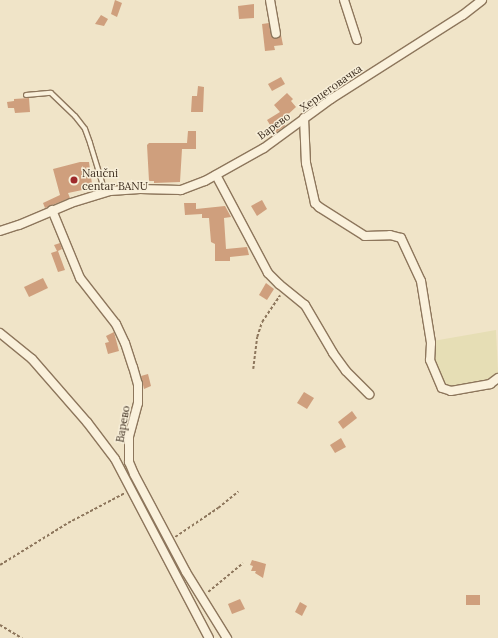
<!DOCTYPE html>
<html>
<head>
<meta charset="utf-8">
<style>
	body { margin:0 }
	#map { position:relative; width:498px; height:638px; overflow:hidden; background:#f0e4c8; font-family:Lora,serif }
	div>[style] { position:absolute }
	.farmland>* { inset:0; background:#e6deb5 }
	.building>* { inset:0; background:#cf9f7d }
	.path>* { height:1.5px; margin-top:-0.75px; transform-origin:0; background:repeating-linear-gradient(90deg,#8d765c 0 3px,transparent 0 5px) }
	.roads { filter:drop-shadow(1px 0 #8d765c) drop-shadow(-1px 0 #8d765c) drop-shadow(0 1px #8d765c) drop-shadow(0 -1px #8d765c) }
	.service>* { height:4px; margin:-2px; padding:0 2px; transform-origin:2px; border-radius:2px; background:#faf1dc }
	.minor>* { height:8px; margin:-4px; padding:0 4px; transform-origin:4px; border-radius:4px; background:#faf1dc }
	.dots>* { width:11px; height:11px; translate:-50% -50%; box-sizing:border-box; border:2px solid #f7eed8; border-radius:50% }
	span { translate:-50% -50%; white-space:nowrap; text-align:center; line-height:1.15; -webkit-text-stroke:3px #f7eed8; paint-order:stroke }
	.street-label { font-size:11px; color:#3d2e20 }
	.poi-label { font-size:11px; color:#3d2e20 }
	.left { translate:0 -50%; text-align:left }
</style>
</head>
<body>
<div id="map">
	<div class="farmland">
		<div style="clip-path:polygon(496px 330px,498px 372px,487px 381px,453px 390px,444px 387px,433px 360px,433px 341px)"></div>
	</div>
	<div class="building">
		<div style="clip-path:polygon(115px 0,122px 3px,117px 17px,111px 14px)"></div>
		<div style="clip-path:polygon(254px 4px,254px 18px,239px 19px,238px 6px)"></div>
		<div style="clip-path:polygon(101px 15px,108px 19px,104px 26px,95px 24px)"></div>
		<div style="clip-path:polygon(269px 23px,272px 36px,277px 38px,281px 35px,283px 45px,274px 46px,275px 50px,265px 51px,262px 24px)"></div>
		<div style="clip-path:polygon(281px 77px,285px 84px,272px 91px,268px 84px)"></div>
		<div style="clip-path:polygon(198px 86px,204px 87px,203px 112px,191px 112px,192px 96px,197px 96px)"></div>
		<div style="clip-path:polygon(287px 93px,293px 99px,291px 101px,296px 107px,282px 120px,285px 126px,275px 133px,267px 120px,280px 112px,274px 105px)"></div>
		<div style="clip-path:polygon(29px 98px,30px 112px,15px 113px,14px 108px,8px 108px,7px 102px,14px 101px,14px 99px)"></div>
		<div style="clip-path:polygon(188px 131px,196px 131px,196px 149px,182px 149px,180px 182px,154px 183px,154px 181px,149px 181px,147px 145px,149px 143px,187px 143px)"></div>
		<div style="clip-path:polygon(80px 162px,89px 162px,92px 184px,87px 189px,68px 193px,70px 198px,45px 208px,43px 203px,60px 195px,53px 169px)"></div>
		<div style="clip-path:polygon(262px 200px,267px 209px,257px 216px,251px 206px)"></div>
		<div style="clip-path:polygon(184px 203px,196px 203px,196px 209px,225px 206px,231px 217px,224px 218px,226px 249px,247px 247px,249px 255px,230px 257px,230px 261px,215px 261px,215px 244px,211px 242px,209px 218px,202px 218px,202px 214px,185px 215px)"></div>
		<div style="clip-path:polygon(60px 243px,62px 249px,58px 251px,65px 270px,58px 272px,51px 253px,57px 251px,54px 245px)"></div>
		<div style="clip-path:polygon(43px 278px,48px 288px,29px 297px,24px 287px)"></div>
		<div style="clip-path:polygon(266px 283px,274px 289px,267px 300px,259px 295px)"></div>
		<div style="clip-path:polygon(114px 332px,119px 351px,108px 354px,105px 343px,109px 342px,106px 336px)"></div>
		<div style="clip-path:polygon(148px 374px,151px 386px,144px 389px,141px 376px)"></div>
		<div style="clip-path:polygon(304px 392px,314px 398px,307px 409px,297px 403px)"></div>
		<div style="clip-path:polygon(352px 411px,357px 418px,343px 429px,338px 422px)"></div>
		<div style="clip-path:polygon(341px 438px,346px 447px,335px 453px,330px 445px)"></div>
		<div style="clip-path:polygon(252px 560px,266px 564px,263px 578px,255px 573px,256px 571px,251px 571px,253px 566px,250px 565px)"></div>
		<div style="clip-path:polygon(466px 595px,480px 595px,480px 605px,466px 605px)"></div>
		<div style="clip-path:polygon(240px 599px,245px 609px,232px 614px,228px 604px)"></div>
		<div style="clip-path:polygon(300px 602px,307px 606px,302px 616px,295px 612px)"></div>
	</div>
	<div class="path">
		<div style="left:253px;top:369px;width:32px;rotate:-83deg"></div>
		<div style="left:257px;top:337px;width:16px;rotate:-72deg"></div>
		<div style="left:262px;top:322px;width:32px;rotate:-56deg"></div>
		<div style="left:175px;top:537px;width:52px;rotate:-34deg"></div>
		<div style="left:218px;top:508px;width:26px;rotate:-39deg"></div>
		<div style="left:0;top:565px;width:80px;rotate:-31.7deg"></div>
		<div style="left:68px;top:523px;width:64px;rotate:-27.8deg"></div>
		<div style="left:208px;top:592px;width:45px;rotate:-39.6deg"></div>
		<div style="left:0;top:625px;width:26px;rotate:31deg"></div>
	</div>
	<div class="roads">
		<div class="service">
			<div style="left:26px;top:95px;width:25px;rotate:-5deg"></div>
			<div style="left:51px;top:93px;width:33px;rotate:44deg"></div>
			<div style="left:75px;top:116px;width:16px;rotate:52deg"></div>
			<div style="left:85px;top:129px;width:15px;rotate:70deg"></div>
			<div style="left:90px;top:143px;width:51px;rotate:73deg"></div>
		</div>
		<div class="minor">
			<div style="left:270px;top:0;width:34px;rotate:80deg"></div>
			<div style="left:344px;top:0;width:42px;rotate:72deg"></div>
			<div style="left:304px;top:118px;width:45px;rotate:87.5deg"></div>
			<div style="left:306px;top:163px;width:41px;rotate:77.3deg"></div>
			<div style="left:315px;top:203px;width:6px;rotate:45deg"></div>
			<div style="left:319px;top:207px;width:54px;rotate:32.2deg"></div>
			<div style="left:365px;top:236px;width:25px;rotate:-2deg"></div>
			<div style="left:390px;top:235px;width:11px;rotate:15deg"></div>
			<div style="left:401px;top:238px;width:47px;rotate:65.1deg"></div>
			<div style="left:421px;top:281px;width:63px;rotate:80.8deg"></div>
			<div style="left:431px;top:343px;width:17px;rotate:93deg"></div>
			<div style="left:430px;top:360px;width:30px;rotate:67deg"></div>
			<div style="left:442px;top:388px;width:9px;rotate:18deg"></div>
			<div style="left:451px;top:391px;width:40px;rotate:-10deg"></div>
			<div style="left:490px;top:384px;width:10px;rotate:-37deg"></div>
			<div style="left:216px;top:175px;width:111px;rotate:62deg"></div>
			<div style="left:268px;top:273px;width:16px;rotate:45deg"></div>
			<div style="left:279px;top:284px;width:33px;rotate:39deg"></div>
			<div style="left:305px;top:305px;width:56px;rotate:59.7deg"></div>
			<div style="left:333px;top:353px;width:22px;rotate:54deg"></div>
			<div style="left:346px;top:371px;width:33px;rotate:45deg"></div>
			<div style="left:52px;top:210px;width:74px;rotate:67.6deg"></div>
			<div style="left:80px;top:278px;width:58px;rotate:52deg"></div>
			<div style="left:116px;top:324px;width:21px;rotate:65deg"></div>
			<div style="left:125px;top:343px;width:25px;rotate:72deg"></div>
			<div style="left:133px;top:367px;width:18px;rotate:74deg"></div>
			<div style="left:138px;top:384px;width:19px;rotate:90deg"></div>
			<div style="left:138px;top:403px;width:35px;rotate:105deg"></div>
			<div style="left:129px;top:437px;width:25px;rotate:90deg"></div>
			<div style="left:129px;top:462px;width:13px;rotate:67deg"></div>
			<div style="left:134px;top:474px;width:111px;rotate:62deg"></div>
			<div style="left:186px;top:572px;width:78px;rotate:58.2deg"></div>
			<div style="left:0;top:231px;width:20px;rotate:-18deg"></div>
			<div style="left:19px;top:225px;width:56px;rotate:-22.9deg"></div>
			<div style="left:71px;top:203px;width:41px;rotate:-17.1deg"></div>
			<div style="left:110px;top:191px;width:30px;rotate:-4deg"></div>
			<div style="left:140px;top:189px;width:41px;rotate:1.4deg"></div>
			<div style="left:181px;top:190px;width:26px;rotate:-21deg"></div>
			<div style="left:205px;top:181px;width:68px;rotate:-29.2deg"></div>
			<div style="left:264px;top:148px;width:83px;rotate:-36.2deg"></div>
			<div style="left:331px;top:99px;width:156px;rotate:-32.5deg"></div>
			<div style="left:463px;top:15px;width:24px;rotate:-38deg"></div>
			<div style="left:0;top:333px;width:41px;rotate:39.1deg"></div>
			<div style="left:32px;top:359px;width:84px;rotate:48.9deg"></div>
			<div style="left:87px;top:422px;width:46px;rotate:52.9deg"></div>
			<div style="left:115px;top:459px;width:202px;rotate:62.3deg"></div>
		</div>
	</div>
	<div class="dots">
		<div style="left:74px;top:180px;background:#9e2a2b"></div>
	</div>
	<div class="street-label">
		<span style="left:331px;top:88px;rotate:-35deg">Херцеговачка</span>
		<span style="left:274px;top:126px;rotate:-36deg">Варево</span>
		<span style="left:123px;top:424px;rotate:-80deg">Варево</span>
	</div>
	<div class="poi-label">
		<span class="left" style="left:82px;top:180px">Naučni<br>centar BANU</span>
	</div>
</div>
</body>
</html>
